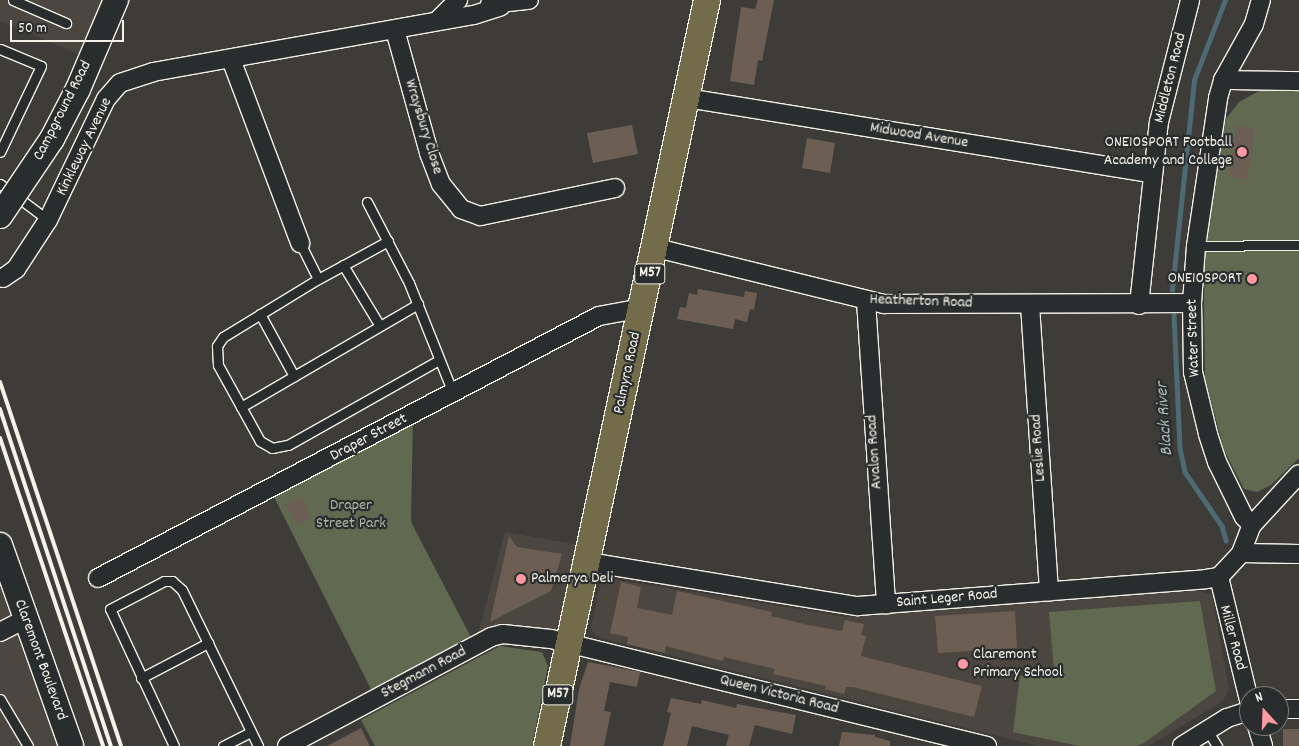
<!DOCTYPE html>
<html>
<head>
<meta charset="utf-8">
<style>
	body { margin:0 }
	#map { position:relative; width:1299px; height:746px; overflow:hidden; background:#3e3c39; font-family:Dekko,sans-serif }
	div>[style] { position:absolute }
	.built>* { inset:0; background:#4c4641 }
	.green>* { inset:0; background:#616950 }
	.stream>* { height:4.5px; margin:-2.25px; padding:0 2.25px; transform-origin:2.25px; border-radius:2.25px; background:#4e6a73 }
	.building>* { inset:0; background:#6d5e54 }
	.roads { filter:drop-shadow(1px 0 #f4f1e8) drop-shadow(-1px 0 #f4f1e8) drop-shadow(0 1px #f4f1e8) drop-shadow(0 -1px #f4f1e8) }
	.lane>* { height:9px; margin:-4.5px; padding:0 4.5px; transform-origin:4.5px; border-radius:4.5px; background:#2a2d2e }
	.street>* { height:18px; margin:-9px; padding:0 9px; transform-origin:9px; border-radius:9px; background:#2a2d2e }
	.secondary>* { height:24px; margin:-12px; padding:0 12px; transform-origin:12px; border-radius:12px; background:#2a2d2e }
	.primary>* { height:26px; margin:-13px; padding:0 13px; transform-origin:13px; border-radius:13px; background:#736c4b }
	.rail>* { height:4px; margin:-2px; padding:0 2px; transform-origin:2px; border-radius:2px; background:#f4f1e8 }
	.bridges { filter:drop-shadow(1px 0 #f4f1e8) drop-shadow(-1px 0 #f4f1e8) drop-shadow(0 1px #f4f1e8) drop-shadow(0 -1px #f4f1e8) }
	.secondary-bridge>* { height:24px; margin:-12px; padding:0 12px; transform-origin:12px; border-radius:12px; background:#2a2d2e }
	.dots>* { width:14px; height:14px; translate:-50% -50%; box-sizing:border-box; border:2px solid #2a2d2e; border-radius:50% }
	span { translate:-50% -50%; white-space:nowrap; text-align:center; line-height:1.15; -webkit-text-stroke:4.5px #2a2d2e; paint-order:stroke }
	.shield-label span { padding:1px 4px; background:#2a2d2e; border:1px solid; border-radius:4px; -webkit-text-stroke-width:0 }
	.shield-label { font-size:15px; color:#f4f1e8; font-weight:700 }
	.street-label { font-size:16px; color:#f4f1e8 }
	.poi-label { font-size:16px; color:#f4f1e8 }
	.right { translate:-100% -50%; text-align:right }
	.left { translate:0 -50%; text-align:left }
	.park-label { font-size:16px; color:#b2b4a4 }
	.water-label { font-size:18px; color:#a9b4b3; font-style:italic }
	.north { position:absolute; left:1239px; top:686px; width:50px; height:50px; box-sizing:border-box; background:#2a2d2e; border:1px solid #7b7b78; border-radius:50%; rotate:340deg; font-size:14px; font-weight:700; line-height:20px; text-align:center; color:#f4f1e8 }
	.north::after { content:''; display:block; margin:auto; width:18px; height:22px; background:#ff9aa2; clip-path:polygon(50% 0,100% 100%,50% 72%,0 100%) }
	.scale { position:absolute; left:10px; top:20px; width:114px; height:22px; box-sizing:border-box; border:2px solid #f4f1e8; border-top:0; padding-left:6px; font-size:15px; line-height:18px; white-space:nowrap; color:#f4f1e8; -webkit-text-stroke:4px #2a2d2e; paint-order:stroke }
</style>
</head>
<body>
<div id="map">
	<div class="built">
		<div style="clip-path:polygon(0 0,116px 0,90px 59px,0 21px)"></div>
		<div style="clip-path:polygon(505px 532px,591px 547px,570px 643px,551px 639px,475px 645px)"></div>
		<div style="clip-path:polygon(0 545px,71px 746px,0 746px)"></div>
		<div style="clip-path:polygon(611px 579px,845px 617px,1196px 590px,1212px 595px,1229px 689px,1223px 701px,1149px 746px,1038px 746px,601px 638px,594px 634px,591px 627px,600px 585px)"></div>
	</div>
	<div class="green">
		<div style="clip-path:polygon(1259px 91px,1299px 91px,1299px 458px,1271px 485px,1257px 492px,1244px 489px,1224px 450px,1205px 378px,1204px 303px,1205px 254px,1225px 120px,1239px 102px)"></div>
		<div style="clip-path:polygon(413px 414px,411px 522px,475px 645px,376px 699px,270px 489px)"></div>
		<div style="clip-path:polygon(1200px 601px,1216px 691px,1144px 743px,1136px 746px,1079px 746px,1013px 732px,1020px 676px,1054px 672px,1049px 612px)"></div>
		<div style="clip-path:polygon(500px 646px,542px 652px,548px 666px,532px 746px,375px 746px,361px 720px)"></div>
	</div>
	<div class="stream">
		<div style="left:1172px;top:290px;width:211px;rotate:-84deg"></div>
		<div style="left:1194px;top:80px;width:86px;rotate:-68.8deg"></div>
		<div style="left:1174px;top:315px;width:133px;rotate:87.4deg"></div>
		<div style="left:1180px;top:448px;width:25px;rotate:78deg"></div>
		<div style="left:1185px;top:472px;width:65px;rotate:55.6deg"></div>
		<div style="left:1222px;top:526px;width:15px;rotate:74deg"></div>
	</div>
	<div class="building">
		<div style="clip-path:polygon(758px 0,774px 0,762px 61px,758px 60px,754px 85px,730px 81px,741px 7px,755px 9px)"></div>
		<div style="clip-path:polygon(632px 125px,638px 154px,593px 163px,587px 133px)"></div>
		<div style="clip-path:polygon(1236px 125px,1255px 128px,1247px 180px,1229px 177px)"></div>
		<div style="clip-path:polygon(807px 138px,835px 143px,830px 173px,802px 168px)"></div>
		<div style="clip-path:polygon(698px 289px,744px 297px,745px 291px,757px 293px,754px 310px,750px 309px,747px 322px,735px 319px,733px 329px,677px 319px,680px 307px,686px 308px,689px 293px,697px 295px)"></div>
		<div style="clip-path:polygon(301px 497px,311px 518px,296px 525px,285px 504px)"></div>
		<div style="clip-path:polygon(509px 536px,517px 547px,562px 554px,551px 591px,490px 622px)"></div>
		<div style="clip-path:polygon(621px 582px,641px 587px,637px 608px,672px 615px,677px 591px,772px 612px,771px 616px,808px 625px,842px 631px,845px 620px,864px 624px,861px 635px,866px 636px,861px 656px,982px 686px,974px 717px,853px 687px,846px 687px,844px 694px,825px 689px,826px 686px,773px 674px,775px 669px,724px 657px,723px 661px,666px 646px,665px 653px,627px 644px,628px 637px,610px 633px)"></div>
		<div style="clip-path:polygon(1015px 611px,1017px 648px,938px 653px,935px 616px)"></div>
		<div style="clip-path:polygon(588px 662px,640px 672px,637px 687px,610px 682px,604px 711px,611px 712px,604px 746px,570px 746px,579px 689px)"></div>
		<div style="clip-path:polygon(671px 698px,701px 704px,702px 700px,736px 708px,737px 704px,796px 715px,792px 734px,755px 725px,749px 746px,726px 746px,729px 735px,692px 726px,687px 746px,663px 746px,671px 713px,667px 712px)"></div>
		<div style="clip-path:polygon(361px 728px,370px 746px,327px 746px)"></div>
		<div style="clip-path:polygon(1283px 729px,1299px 729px,1299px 746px,1283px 746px)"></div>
		<div style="clip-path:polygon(842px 732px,875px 735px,875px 737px,890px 741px,890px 746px,839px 746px)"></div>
	</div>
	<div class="roads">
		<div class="lane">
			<div style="left:13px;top:0;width:58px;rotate:23.5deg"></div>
			<div style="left:0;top:49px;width:44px;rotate:22.5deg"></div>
			<div style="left:41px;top:66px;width:95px;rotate:115.5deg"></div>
			<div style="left:0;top:184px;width:60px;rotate:36.9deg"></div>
			<div style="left:367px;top:202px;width:91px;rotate:62.6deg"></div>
			<div style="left:409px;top:283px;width:118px;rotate:68.2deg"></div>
			<div style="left:388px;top:241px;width:80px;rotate:151.5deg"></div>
			<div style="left:318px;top:279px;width:111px;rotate:148.6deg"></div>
			<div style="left:223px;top:337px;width:11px;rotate:124deg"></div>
			<div style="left:217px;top:346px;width:19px;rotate:87deg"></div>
			<div style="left:218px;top:365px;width:87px;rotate:61.1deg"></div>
			<div style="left:260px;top:441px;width:14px;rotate:30deg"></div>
			<div style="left:272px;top:448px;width:16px;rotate:-11deg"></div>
			<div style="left:288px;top:445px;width:173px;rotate:-29.4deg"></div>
			<div style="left:300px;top:243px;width:40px;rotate:63.4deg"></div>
			<div style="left:1196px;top:246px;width:103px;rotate:-0.6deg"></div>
			<div style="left:343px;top:265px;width:71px;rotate:58.8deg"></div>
			<div style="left:260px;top:314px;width:71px;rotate:61.3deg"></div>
			<div style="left:241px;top:407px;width:205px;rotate:-30.2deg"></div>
			<div style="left:141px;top:678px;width:76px;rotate:-27.6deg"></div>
			<div style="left:0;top:699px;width:55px;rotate:59.2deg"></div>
			<div style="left:1207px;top:730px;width:19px;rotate:58deg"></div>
			<div style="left:174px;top:746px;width:151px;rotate:-115deg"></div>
			<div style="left:110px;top:609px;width:61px;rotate:-27.4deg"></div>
			<div style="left:164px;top:581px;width:8px"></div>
			<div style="left:172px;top:581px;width:13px;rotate:42deg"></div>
			<div style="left:182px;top:590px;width:174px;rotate:64deg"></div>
			<div style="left:223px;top:746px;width:31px;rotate:-27deg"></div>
		</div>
		<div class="street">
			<div style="left:490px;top:4px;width:39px;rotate:-6deg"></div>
			<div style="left:437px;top:21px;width:30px;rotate:-45deg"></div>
			<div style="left:395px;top:30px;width:128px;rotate:74.5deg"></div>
			<div style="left:429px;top:153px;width:33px;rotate:69deg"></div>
			<div style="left:441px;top:184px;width:32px;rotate:51deg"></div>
			<div style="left:461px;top:209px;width:20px;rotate:20deg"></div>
			<div style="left:480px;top:216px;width:138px;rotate:-11.7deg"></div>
			<div style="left:231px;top:59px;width:197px;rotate:69.4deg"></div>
			<div style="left:1223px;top:80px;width:76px;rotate:0.8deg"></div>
			<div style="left:687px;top:98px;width:471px;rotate:9.2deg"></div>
			<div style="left:656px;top:248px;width:235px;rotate:13.8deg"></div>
			<div style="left:884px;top:304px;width:308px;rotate:-0.2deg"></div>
			<div style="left:3px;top:278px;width:16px;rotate:-35deg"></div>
			<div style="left:16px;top:269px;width:59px;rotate:-56.9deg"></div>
			<div style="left:48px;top:220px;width:134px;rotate:-64.4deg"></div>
			<div style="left:106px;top:99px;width:21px;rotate:-49deg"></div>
			<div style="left:120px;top:83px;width:35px;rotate:-18deg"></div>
			<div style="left:153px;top:72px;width:326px;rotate:-10.1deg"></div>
			<div style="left:474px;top:15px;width:28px;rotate:-18deg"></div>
			<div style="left:866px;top:301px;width:304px;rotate:86.2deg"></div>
			<div style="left:1030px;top:305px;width:287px;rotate:86.2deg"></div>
			<div style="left:1139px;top:305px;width:184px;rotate:-83.8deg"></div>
			<div style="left:1159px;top:122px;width:126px;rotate:-75.7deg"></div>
			<div style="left:1252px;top:525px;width:11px;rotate:-135deg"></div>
			<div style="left:1244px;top:517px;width:61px;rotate:-116.1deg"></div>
			<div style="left:1217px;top:462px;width:29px;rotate:-108deg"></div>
			<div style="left:1208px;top:434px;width:64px;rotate:-103.6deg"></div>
			<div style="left:1193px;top:372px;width:69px;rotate:-90.8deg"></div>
			<div style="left:1192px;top:303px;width:57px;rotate:-86deg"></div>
			<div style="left:1196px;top:246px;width:150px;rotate:-81.5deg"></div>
			<div style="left:1218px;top:98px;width:19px;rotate:-74deg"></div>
			<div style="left:1223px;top:80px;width:64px;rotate:-61deg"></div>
			<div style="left:1254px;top:24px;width:25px;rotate:-74deg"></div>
			<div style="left:1241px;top:553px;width:30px;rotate:-69deg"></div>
			<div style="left:1252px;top:525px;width:69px;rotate:-47.3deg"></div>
			<div style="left:588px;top:562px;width:274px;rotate:9.3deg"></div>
			<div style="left:858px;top:606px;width:349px;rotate:-4.4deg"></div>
			<div style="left:1206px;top:579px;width:13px;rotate:-9deg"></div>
			<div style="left:1219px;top:577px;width:33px;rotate:-47deg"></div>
			<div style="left:1241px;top:553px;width:58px;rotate:1deg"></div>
			<div style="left:1219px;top:577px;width:127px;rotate:76.3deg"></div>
			<div style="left:98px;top:578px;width:565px;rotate:-27.61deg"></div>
			<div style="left:599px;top:316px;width:44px;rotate:-10.5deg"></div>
			<div style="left:0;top:632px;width:28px;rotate:-27deg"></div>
			<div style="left:1279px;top:709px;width:20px"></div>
			<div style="left:1257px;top:726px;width:21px;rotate:73deg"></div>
			<div style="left:287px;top:746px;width:231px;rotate:-28.1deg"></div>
			<div style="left:491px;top:637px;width:12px;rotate:-14deg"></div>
			<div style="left:503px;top:634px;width:48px;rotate:5.9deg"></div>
			<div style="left:551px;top:639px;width:449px;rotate:13.8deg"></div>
			<div style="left:1182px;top:746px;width:53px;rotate:-31.9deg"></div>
			<div style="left:1227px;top:718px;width:23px;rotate:-18deg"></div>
		</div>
		<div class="secondary">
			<div style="left:0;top:545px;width:213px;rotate:70.5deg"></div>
		</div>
		<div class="primary">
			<div style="left:547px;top:746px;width:763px;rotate:-77.89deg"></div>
		</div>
	</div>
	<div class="rail">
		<div style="left:0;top:382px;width:384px;rotate:71.6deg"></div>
		<div style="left:0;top:409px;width:355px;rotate:71.8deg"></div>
		<div style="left:0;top:438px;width:325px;rotate:71.5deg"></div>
	</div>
	<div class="bridges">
		<div class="secondary-bridge">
			<div style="left:0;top:216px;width:93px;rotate:-56deg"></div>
			<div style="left:52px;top:139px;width:56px;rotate:-62.5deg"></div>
			<div style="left:78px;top:89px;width:97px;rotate:-66.9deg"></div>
		</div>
	</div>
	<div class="dots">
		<div style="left:1242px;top:152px;background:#ff9aa2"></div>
		<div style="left:1252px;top:279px;background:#ff9aa2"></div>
		<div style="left:521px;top:579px;background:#ff9aa2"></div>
		<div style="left:963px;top:664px;background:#ff9aa2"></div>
	</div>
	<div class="shield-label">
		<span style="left:650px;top:274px">M57</span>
		<span style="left:558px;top:695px">M57</span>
	</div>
	<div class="street-label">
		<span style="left:1171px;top:78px;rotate:-76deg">Middleton Road</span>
		<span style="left:63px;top:111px;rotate:-63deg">Campground Road</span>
		<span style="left:423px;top:127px;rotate:73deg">Wraysbury Close</span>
		<span style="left:919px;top:136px;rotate:9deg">Midwood Avenue</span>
		<span style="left:85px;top:147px;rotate:-64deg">Kinkleway Avenue</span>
		<span style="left:921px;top:302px;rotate:2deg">Heatherton Road</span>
		<span style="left:1194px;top:338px;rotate:-92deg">Water Street</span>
		<span style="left:628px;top:373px;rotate:-78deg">Palmyra Road</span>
		<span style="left:369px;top:438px;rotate:-28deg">Draper Street</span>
		<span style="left:1039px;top:448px;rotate:-94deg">Leslie Road</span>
		<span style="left:875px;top:452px;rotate:-94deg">Avalon Road</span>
		<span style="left:947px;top:599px;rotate:-5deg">Saint Leger Road</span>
		<span style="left:1232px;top:638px;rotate:75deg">Miller Road</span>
		<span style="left:40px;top:660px;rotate:70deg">Claremont Boulevard</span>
		<span style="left:424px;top:673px;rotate:-28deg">Stegmann Road</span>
		<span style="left:779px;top:695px;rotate:14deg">Queen Victoria Road</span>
	</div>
	<div class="poi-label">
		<span class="right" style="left:1232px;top:152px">ONE10SPORT Football<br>Academy and College</span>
		<span class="right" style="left:1242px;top:279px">ONE10SPORT</span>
		<span class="left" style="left:531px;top:579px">Palmerya Deli</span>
		<span class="left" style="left:973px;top:664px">Claremont<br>Primary School</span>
	</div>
	<div class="park-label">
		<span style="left:351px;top:515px">Draper<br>Street Park</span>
	</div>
	<div class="water-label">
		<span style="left:1166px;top:419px;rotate:-94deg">Black River</span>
	</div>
	<div class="north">N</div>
	<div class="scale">50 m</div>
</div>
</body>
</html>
